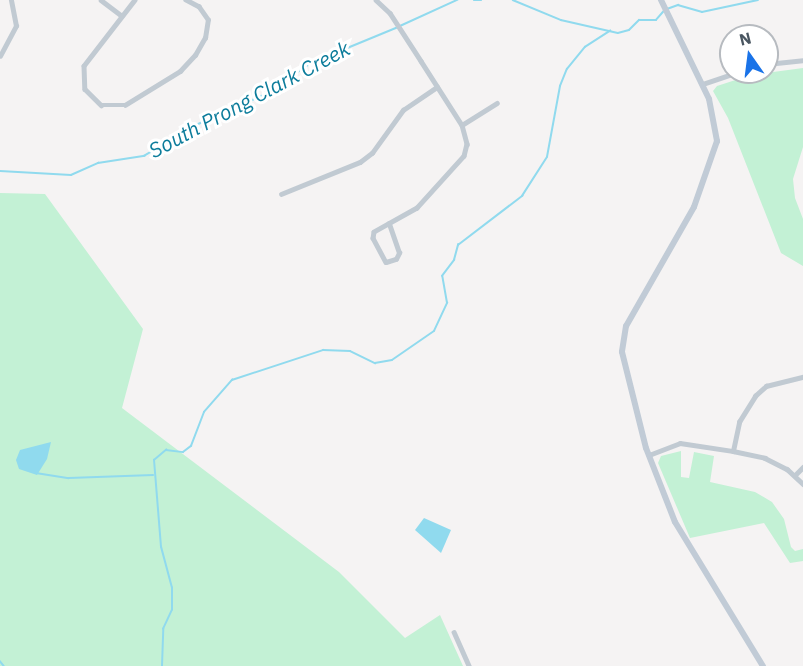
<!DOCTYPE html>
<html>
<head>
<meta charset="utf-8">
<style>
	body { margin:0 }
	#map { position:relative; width:803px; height:666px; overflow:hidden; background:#f5f3f3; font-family:"IBM Plex Sans",sans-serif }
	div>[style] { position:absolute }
	.green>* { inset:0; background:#c3f1d5 }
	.water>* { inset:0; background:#90daee }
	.stream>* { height:1.5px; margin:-0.75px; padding:0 0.75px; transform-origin:0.75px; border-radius:0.75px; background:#90daee }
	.street>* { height:4.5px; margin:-2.25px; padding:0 2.25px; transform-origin:2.25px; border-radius:2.25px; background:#c1cad2 }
	.secondary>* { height:6px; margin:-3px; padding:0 3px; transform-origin:3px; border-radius:3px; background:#c1cbd6 }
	span { translate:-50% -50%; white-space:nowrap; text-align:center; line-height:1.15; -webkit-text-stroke:6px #fff; paint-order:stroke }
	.water-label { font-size:21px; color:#0c7c9b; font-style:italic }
	.north { position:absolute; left:719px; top:24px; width:60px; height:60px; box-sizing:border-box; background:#fff; border:2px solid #b7bbc0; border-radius:50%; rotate:346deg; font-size:16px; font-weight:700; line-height:24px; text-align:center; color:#4a5661 }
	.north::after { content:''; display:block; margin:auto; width:21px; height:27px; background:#1a73e8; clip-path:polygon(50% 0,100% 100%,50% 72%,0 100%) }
</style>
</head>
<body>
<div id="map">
	<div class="green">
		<div style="clip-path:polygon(803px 68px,803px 147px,793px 179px,795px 198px,803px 219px,803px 266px,781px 253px,728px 118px,713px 91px,717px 86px,751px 75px)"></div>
		<div style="clip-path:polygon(0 193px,45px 194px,143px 329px,122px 408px,339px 572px,405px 638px,440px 615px,463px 666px,0 666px)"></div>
		<div style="clip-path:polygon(681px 451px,681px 477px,689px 478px,694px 452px,714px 456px,710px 482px,755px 492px,772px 502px,784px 519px,791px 547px,795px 551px,803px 549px,803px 561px,790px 563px,764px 523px,690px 538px,658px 463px,661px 456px)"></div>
	</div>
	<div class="water">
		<div style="clip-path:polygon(51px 442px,47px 459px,37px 475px,19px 469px,16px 460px,20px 450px)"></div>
		<div style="clip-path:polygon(424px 518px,451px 530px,441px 553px,415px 530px)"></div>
	</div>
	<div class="stream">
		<div style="left:474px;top:0;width:7px"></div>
		<div style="left:513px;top:0;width:52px;rotate:22.6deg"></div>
		<div style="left:561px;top:20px;width:58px;rotate:12.8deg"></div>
		<div style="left:618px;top:33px;width:11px;rotate:-15deg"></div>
		<div style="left:629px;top:30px;width:14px;rotate:-45deg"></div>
		<div style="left:639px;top:20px;width:17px"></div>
		<div style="left:656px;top:20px;width:11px;rotate:-49deg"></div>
		<div style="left:667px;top:9px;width:12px;rotate:-20deg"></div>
		<div style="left:678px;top:5px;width:25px;rotate:16deg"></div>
		<div style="left:702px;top:12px;width:57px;rotate:-12.1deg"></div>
		<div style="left:400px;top:26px;width:63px;rotate:-24.5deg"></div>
		<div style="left:0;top:171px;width:71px;rotate:3.2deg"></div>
		<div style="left:71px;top:175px;width:30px;rotate:-24deg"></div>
		<div style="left:98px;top:163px;width:47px;rotate:-8.7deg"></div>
		<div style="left:144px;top:156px;width:61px;rotate:-30.8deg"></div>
		<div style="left:196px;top:125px;width:77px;rotate:-23.9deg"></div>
		<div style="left:266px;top:94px;width:55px;rotate:-34.6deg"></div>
		<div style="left:311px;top:63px;width:92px;rotate:-22.4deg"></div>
		<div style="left:36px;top:473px;width:33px;rotate:9deg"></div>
		<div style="left:69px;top:478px;width:84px;rotate:-2deg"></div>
		<div style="left:0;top:661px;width:6px;rotate:51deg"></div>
		<div style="left:162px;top:666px;width:37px;rotate:-88deg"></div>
		<div style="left:163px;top:629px;width:21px;rotate:-65deg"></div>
		<div style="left:172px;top:610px;width:22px;rotate:-90deg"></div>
		<div style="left:172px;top:588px;width:42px;rotate:-105deg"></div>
		<div style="left:161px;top:547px;width:87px;rotate:-94.6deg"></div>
		<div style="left:154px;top:460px;width:16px;rotate:-40deg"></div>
		<div style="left:166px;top:450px;width:17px;rotate:7deg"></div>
		<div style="left:183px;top:452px;width:10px;rotate:-37deg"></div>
		<div style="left:191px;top:446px;width:36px;rotate:-69deg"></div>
		<div style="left:204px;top:412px;width:43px;rotate:-48.8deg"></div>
		<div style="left:232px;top:380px;width:96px;rotate:-18.2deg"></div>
		<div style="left:323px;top:350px;width:27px;rotate:2deg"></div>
		<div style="left:350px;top:351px;width:28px;rotate:26deg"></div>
		<div style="left:375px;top:363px;width:17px;rotate:-10deg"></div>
		<div style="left:392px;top:360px;width:51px;rotate:-34.6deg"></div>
		<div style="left:434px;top:331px;width:31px;rotate:-65deg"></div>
		<div style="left:447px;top:303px;width:27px;rotate:-100deg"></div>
		<div style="left:442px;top:276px;width:20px;rotate:-53deg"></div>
		<div style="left:454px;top:260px;width:16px;rotate:-75deg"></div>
		<div style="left:458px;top:245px;width:81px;rotate:-37.4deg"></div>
		<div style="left:522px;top:196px;width:46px;rotate:-57.3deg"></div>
		<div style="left:547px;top:157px;width:72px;rotate:-79.6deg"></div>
		<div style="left:560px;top:86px;width:18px;rotate:-68deg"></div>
		<div style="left:567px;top:69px;width:28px;rotate:-51deg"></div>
		<div style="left:585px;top:47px;width:30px;rotate:-33deg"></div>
	</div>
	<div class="street">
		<div style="left:101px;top:0;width:26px;rotate:37deg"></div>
		<div style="left:135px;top:0;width:83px;rotate:127.7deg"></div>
		<div style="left:84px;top:66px;width:23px;rotate:88deg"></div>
		<div style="left:85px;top:89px;width:23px;rotate:45deg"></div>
		<div style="left:101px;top:105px;width:24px"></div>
		<div style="left:125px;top:105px;width:65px;rotate:-31.7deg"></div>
		<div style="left:180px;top:71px;width:22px;rotate:-47deg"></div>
		<div style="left:195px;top:55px;width:20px;rotate:-60deg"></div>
		<div style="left:205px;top:38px;width:18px;rotate:-81deg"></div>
		<div style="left:208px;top:20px;width:16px;rotate:-125deg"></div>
		<div style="left:199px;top:7px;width:15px;rotate:-152deg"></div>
		<div style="left:376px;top:0;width:19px;rotate:43deg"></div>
		<div style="left:390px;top:13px;width:57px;rotate:57.1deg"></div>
		<div style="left:421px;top:61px;width:76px;rotate:57.4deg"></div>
		<div style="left:462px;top:125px;width:20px;rotate:75deg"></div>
		<div style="left:467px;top:144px;width:12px;rotate:104deg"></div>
		<div style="left:464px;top:156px;width:70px;rotate:132.1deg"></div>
		<div style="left:417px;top:208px;width:49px;rotate:150.8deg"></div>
		<div style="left:374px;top:232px;width:6px;rotate:99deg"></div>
		<div style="left:373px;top:238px;width:27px;rotate:62deg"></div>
		<div style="left:386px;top:262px;width:10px;rotate:-17deg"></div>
		<div style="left:396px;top:259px;width:7px;rotate:-63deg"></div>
		<div style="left:399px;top:253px;width:31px;rotate:-109deg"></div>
		<div style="left:0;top:56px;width:34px;rotate:-62deg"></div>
		<div style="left:16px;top:26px;width:26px;rotate:-101deg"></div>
		<div style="left:767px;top:64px;width:36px;rotate:-6deg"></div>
		<div style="left:703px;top:84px;width:37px;rotate:-19deg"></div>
		<div style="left:462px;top:125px;width:41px;rotate:-32.2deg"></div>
		<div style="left:281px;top:194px;width:85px;rotate:-22.1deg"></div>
		<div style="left:360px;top:162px;width:15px;rotate:-37deg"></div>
		<div style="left:372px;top:153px;width:53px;rotate:-54.2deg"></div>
		<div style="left:403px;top:110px;width:41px;rotate:-34.1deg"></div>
		<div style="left:733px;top:451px;width:30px;rotate:-78deg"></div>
		<div style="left:739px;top:422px;width:31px;rotate:-58deg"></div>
		<div style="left:755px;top:396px;width:15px;rotate:-42deg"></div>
		<div style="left:766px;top:386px;width:38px;rotate:-14deg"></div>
		<div style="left:649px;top:455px;width:33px;rotate:-21deg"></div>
		<div style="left:680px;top:443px;width:54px;rotate:8.6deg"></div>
		<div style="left:733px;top:451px;width:33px;rotate:12deg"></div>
		<div style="left:765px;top:458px;width:25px;rotate:27deg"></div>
		<div style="left:787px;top:469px;width:22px;rotate:43deg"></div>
		<div style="left:795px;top:475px;width:11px;rotate:-45deg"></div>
		<div style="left:454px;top:632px;width:37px;rotate:66deg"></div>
	</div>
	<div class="secondary">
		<div style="left:661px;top:0;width:110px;rotate:64.1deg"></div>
		<div style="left:709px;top:99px;width:43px;rotate:79.2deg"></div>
		<div style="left:717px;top:141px;width:70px;rotate:109.2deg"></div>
		<div style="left:694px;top:207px;width:137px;rotate:119.7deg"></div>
		<div style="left:626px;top:326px;width:26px;rotate:99deg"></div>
		<div style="left:622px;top:352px;width:99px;rotate:76deg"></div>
		<div style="left:646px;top:448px;width:79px;rotate:68.6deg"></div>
		<div style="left:675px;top:522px;width:169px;rotate:58.6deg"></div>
	</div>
	<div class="water-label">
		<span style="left:249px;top:99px;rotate:-28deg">South Prong Clark Creek</span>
	</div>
	<div class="north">N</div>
</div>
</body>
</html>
